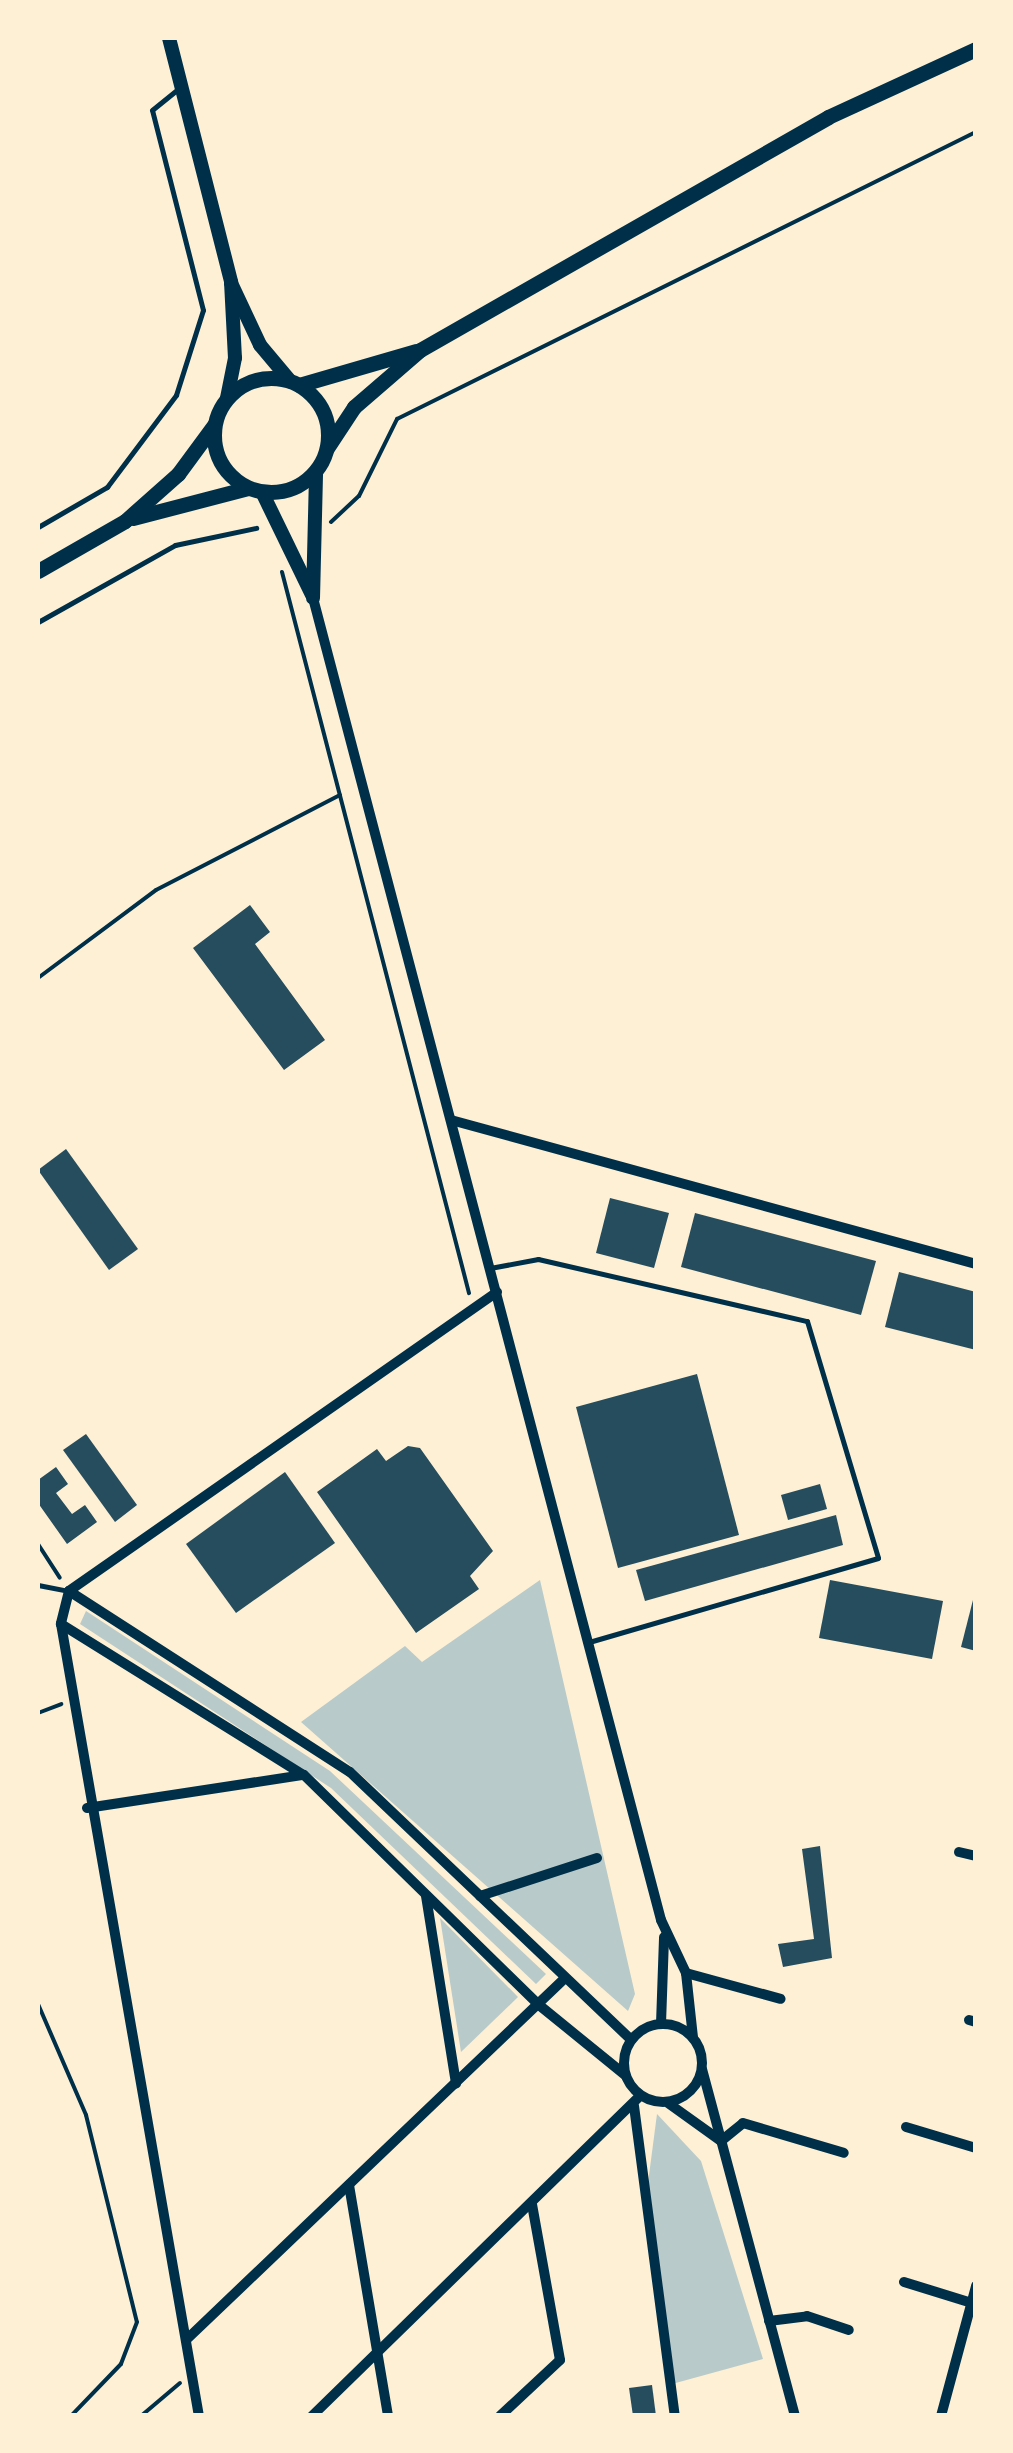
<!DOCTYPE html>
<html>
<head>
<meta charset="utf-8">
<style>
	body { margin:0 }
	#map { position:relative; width:1013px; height:2453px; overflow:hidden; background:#fdf0d5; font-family:Raleway,sans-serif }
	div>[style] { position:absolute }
	.green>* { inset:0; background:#b9caca }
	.building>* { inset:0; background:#264d5e }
	.path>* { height:4px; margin:-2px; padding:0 2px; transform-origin:2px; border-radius:2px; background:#003049 }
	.service>* { height:5px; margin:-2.5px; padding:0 2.5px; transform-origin:2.5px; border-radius:2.5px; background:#003049 }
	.minor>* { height:10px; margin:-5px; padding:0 5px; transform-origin:5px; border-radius:5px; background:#003049 }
	.minor>.ring { margin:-5px; padding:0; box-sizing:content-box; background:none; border:10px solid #003049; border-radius:50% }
	.secondary>* { height:14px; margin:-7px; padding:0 7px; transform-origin:7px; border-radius:7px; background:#003049 }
	.primary>* { height:15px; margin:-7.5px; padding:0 7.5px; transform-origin:7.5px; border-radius:7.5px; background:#003049 }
	.primary>.ring { margin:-7.5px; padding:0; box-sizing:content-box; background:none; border:15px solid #003049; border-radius:50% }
	span { translate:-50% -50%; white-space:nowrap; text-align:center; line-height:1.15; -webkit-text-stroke:9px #fdf0d5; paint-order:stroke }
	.frame { position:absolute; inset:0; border:40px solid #fdf0d5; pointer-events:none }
</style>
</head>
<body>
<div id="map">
	<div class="green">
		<div style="clip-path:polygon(540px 1580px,635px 1994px,628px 2011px,301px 1722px,405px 1646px,422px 1662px)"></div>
		<div style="clip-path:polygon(86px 1611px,330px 1771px,546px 1974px,536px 1984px,331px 1788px,80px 1624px)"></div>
		<div style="clip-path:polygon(440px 1918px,518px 1997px,461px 2052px)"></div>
		<div style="clip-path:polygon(657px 2114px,701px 2161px,763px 2359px,672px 2384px,646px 2198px)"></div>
	</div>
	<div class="building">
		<div style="clip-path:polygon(250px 905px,270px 932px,255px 944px,325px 1040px,284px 1070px,193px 948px)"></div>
		<div style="clip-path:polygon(66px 1149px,138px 1249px,109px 1270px,38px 1170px)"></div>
		<div style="clip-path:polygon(610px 1198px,669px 1213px,654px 1268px,596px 1253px)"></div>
		<div style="clip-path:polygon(695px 1213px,876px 1261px,861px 1315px,681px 1267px)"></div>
		<div style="clip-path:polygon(899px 1272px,976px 1292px,976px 1350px,885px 1327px)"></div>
		<div style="clip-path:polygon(697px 1374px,739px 1535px,618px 1568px,576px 1407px)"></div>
		<div style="clip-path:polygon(86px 1434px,137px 1505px,115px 1522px,63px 1450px)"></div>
		<div style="clip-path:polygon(408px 1446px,420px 1448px,493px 1551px,470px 1576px,479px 1589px,416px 1633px,317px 1492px,377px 1449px,386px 1461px)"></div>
		<div style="clip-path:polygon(56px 1467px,68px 1484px,56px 1493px,72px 1514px,85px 1505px,97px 1522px,67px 1544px,38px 1503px,38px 1480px)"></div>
		<div style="clip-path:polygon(285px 1472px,335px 1543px,236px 1613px,186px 1544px)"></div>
		<div style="clip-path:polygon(820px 1484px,827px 1509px,788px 1520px,781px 1495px)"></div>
		<div style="clip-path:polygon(836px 1515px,843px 1545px,645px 1601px,636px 1570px)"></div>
		<div style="clip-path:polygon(830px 1580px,943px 1601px,932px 1659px,819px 1638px)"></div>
		<div style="clip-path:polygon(974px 1596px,976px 1596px,976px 1651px,961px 1647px)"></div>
		<div style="clip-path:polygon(820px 1846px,832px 1958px,783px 1967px,778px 1944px,814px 1939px,802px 1849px)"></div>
		<div style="clip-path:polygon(652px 2385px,656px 2416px,633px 2416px,629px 2388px)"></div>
	</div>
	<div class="path">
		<div style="left:331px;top:522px;width:38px;rotate:-43deg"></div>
		<div style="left:359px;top:496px;width:86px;rotate:-63.7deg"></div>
		<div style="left:397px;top:419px;width:646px;rotate:-26.37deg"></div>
		<div style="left:282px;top:572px;width:745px;rotate:75.46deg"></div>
		<div style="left:38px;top:978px;width:147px;rotate:-36.7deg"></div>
		<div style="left:156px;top:890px;width:207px;rotate:-27.3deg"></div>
		<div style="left:38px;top:1544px;width:40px;rotate:57.1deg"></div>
		<div style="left:38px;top:1713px;width:25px;rotate:-21deg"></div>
		<div style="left:38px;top:1783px;width:11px;rotate:90deg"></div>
		<div style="left:38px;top:2004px;width:121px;rotate:66.6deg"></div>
		<div style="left:86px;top:2115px;width:213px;rotate:76.2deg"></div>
		<div style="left:137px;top:2322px;width:45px;rotate:110.9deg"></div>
		<div style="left:121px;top:2364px;width:72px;rotate:133.9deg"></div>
		<div style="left:141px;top:2416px;width:51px;rotate:-40.2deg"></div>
	</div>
	<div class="service">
		<div style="left:38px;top:527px;width:80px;rotate:-30.1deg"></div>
		<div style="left:107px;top:487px;width:115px;rotate:-53.1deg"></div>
		<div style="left:176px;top:395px;width:89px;rotate:-72.4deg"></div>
		<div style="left:203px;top:310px;width:206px;rotate:-104.3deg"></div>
		<div style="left:152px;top:110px;width:35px;rotate:-39deg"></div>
		<div style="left:38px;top:622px;width:157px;rotate:-29.3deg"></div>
		<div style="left:175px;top:545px;width:83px;rotate:-11.9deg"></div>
		<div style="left:490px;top:1268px;width:49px;rotate:-10.6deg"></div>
		<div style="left:538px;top:1259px;width:276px;rotate:13deg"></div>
		<div style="left:807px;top:1321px;width:247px;rotate:73.3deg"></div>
		<div style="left:878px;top:1558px;width:301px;rotate:163.8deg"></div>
		<div style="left:38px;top:1585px;width:32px;rotate:11deg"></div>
	</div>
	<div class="minor">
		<div style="left:313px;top:598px;width:1367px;rotate:75.25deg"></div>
		<div style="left:661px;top:1920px;width:59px;rotate:64.7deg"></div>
		<div style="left:686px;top:1973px;width:64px;rotate:83.8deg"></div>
		<div style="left:451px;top:1120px;width:544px;rotate:15.34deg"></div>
		<div style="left:497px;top:1292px;width:522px;rotate:145.06deg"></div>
		<div style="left:69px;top:1591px;width:34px;rotate:104deg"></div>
		<div style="left:61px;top:1624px;width:286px;rotate:31.9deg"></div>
		<div style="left:304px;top:1775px;width:329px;rotate:44.4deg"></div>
		<div style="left:539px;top:2005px;width:111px;rotate:39.1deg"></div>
		<div style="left:69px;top:1591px;width:334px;rotate:32.8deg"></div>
		<div style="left:350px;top:1772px;width:388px;rotate:43.6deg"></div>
		<div style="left:61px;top:1624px;width:804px;rotate:80.12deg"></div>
		<div style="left:87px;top:1808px;width:219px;rotate:-8.7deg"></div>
		<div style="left:959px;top:1852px;width:17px;rotate:13deg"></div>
		<div style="left:426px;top:1896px;width:190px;rotate:80.9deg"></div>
		<div style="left:480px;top:1896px;width:123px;rotate:-18deg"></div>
		<div style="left:686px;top:1973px;width:98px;rotate:15.3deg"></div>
		<div style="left:969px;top:2020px;width:7px;rotate:16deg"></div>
		<div class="ring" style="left:624px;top:2024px;width:68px;height:68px"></div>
		<div style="left:661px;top:2024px;width:87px;rotate:-88deg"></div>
		<div style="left:702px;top:2069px;width:359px;rotate:75deg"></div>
		<div style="left:668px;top:2103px;width:65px;rotate:35.6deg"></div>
		<div style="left:634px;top:2106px;width:313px;rotate:82.5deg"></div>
		<div style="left:906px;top:2127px;width:73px;rotate:16.7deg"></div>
		<div style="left:721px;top:2141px;width:28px;rotate:-39deg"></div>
		<div style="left:743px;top:2123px;width:105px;rotate:16.5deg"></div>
		<div style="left:349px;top:2185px;width:234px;rotate:80.4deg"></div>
		<div style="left:904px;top:2282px;width:71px;rotate:17.2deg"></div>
		<div style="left:769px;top:2321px;width:38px;rotate:-7deg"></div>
		<div style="left:807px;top:2316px;width:44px;rotate:18.4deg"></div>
		<div style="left:186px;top:2340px;width:520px;rotate:-43.68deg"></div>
		<div style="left:312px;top:2416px;width:458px;rotate:-44.3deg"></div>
		<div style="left:500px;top:2416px;width:82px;rotate:-43deg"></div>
		<div style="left:560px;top:2360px;width:158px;rotate:-100.2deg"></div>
		<div style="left:941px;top:2416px;width:135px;rotate:-74.9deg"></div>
	</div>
	<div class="secondary">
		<div style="left:169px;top:38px;width:252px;rotate:75.7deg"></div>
		<div style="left:231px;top:282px;width:76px;rotate:87deg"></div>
		<div style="left:235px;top:358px;width:41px;rotate:101.3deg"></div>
		<div style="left:231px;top:283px;width:68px;rotate:64.9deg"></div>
		<div style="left:260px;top:345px;width:48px;rotate:50deg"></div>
		<div style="left:262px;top:492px;width:114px;rotate:64.1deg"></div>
		<div style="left:313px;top:598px;width:127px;rotate:-88.6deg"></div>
	</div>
	<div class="primary">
		<div class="ring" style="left:214px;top:378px;width:99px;height:99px"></div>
		<div style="left:299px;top:385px;width:122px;rotate:-16.2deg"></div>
		<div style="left:327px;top:448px;width:49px;rotate:-56.6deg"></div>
		<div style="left:354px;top:407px;width:87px;rotate:-40.8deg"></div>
		<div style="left:420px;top:350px;width:470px;rotate:-29.7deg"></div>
		<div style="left:828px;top:117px;width:163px;rotate:-24.7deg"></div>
		<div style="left:133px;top:518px;width:119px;rotate:-14.6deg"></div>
		<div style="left:38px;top:571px;width:100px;rotate:-29.9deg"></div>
		<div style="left:125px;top:521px;width:71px;rotate:-41.6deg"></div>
		<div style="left:178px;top:474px;width:61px;rotate:-53.7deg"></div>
	</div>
	<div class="frame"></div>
</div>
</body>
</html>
